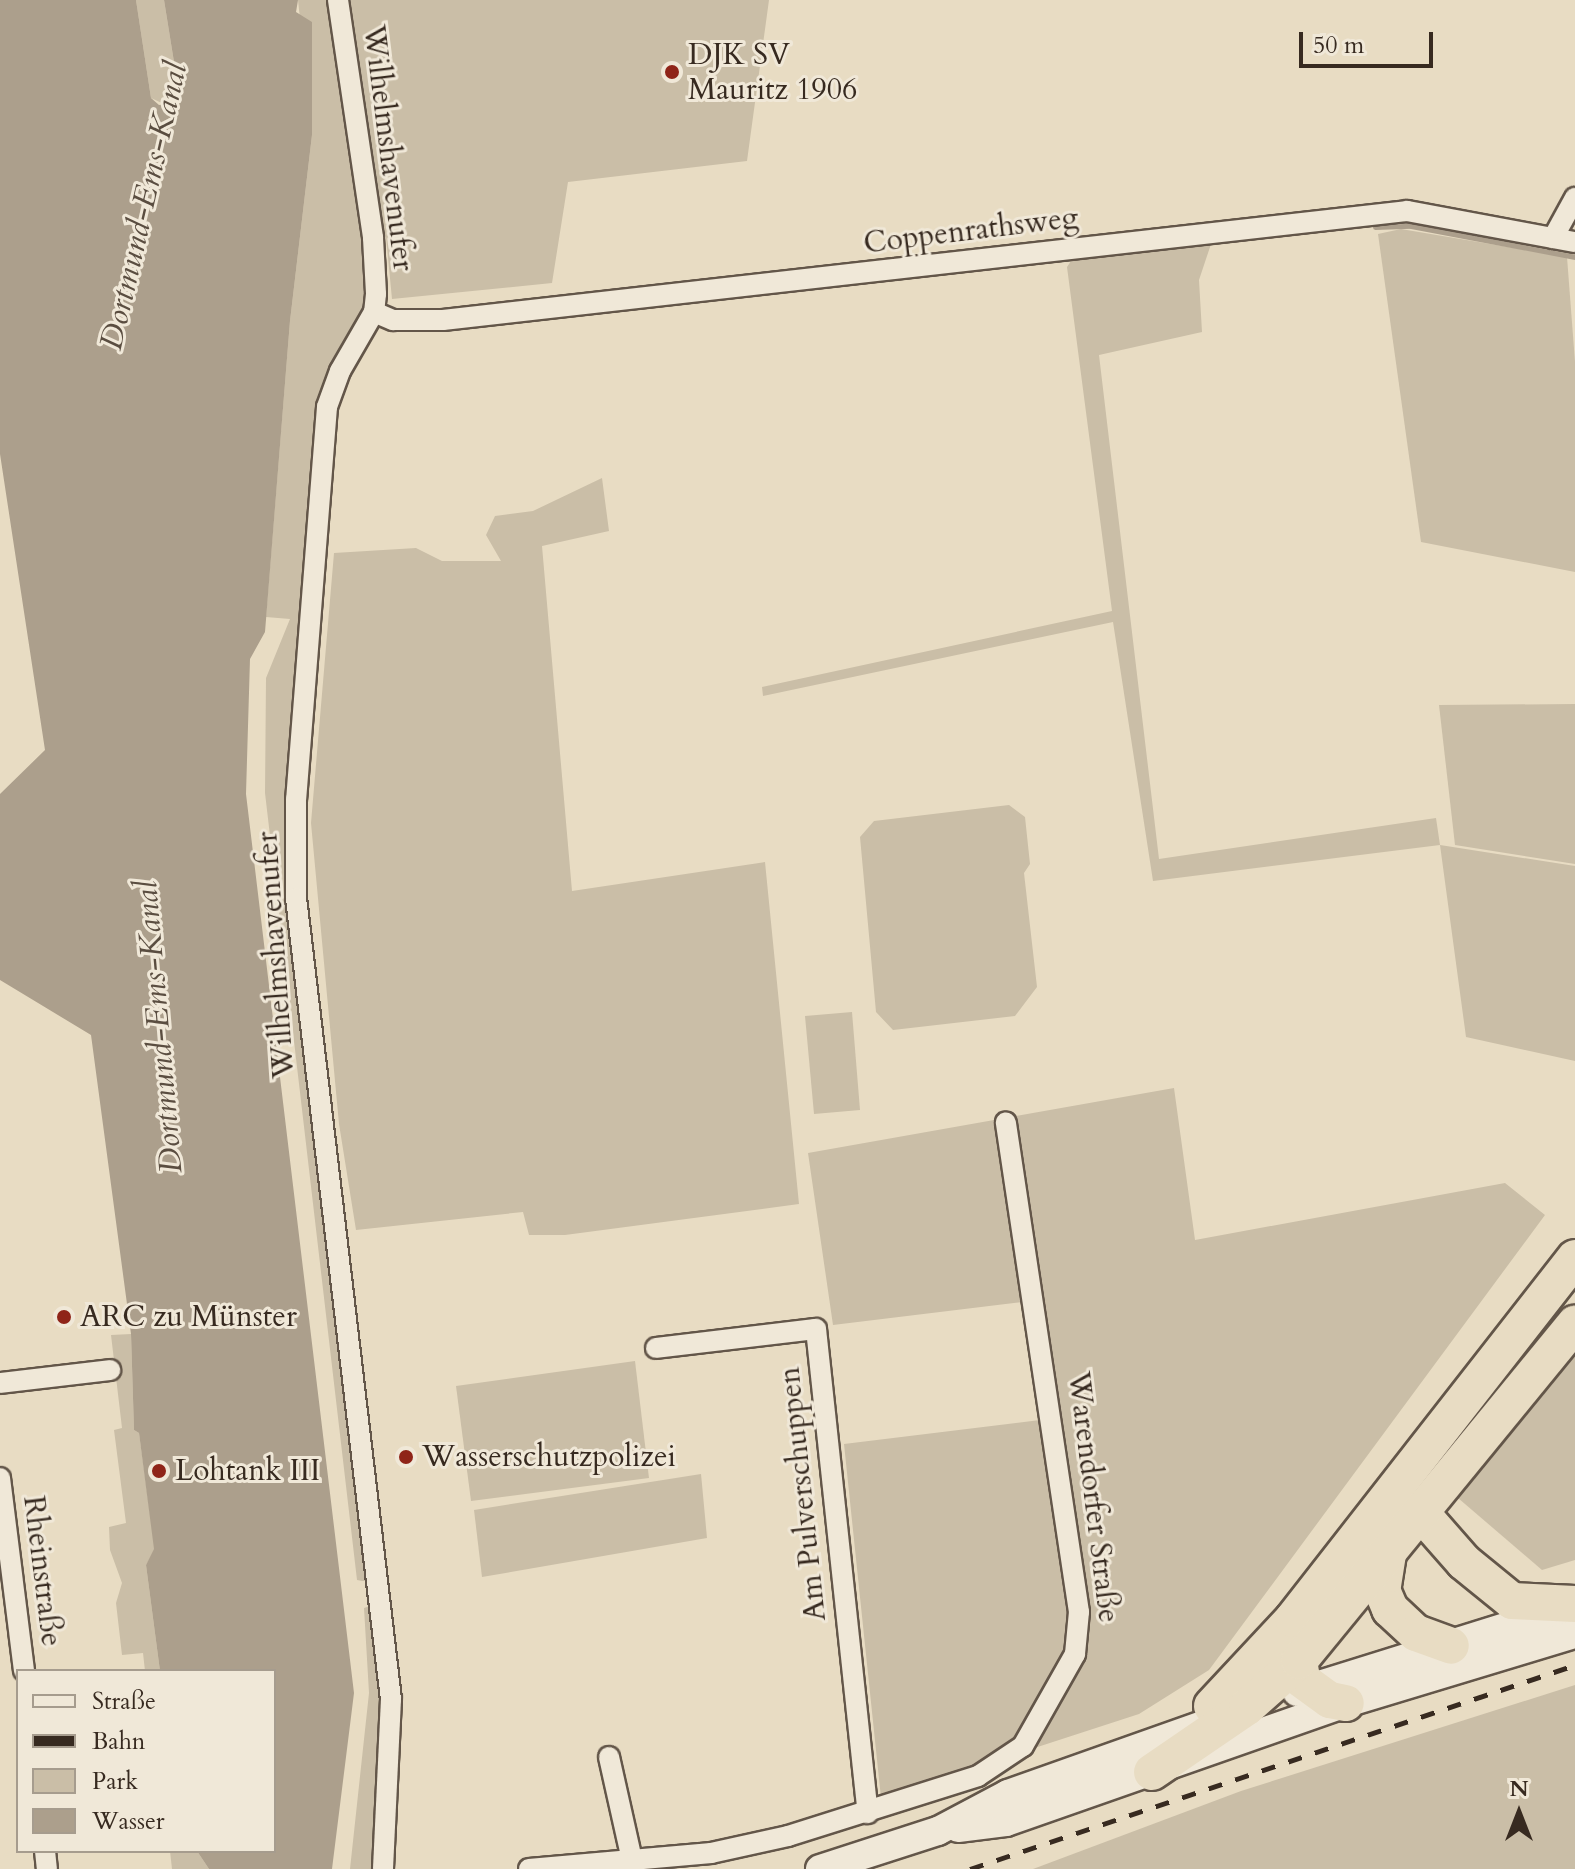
<!DOCTYPE html>
<html>
<head>
<meta charset="utf-8">
<style>
	body { margin:0 }
	#map { position:relative; width:1575px; height:1869px; overflow:hidden; background:#e8dcc3; font-family:Cardo,serif }
	div>[style] { position:absolute }
	.green>* { inset:0; background:#cabea7 }
	.water>* { inset:0; background:#ac9f8c }
	.stream>* { height:5px; margin:-2.5px; padding:0 2.5px; transform-origin:2.5px; border-radius:2.5px; background:#ac9f8c }
	.roads { filter:drop-shadow(2px 0 #635649) drop-shadow(-2px 0 #635649) drop-shadow(0 2px #635649) drop-shadow(0 -2px #635649) }
	.street>* { height:20px; margin:-10px; padding:0 10px; transform-origin:10px; border-radius:10px; background:#f0e8d8 }
	.secondary>* { height:28px; margin:-14px; padding:0 14px; transform-origin:14px; border-radius:14px; background:#f0e8d8 }
	.highway>* { height:36px; margin:-18px; padding:0 18px; transform-origin:18px; border-radius:18px; background:#e8dcc3 }
	.rail>* { height:5px; margin-top:-2.5px; transform-origin:0; background:repeating-linear-gradient(90deg,#372a20 0 14px,transparent 0 28px) }
	.dots>* { width:22px; height:22px; translate:-50% -50%; box-sizing:border-box; border:4px solid #f0e8d8; border-radius:50% }
	span { translate:-50% -50%; white-space:nowrap; text-align:center; line-height:1.15; -webkit-text-stroke:6px #f0e8d8; paint-order:stroke }
	.poi-label { font-size:30px; color:#372a20 }
	.left { translate:0 -50%; text-align:left }
	.street-label { font-size:30px; color:#372a20 }
	.water-label { font-size:32px; color:#5a4d40; font-style:italic }
	.legend { position:absolute; left:16px; top:1669px; width:260px; height:184px; box-sizing:border-box; background:#f0e8d8; border:2px solid #a69c8e; margin:0; padding:10px 14px; list-style:none; font-size:24px; color:#372a20 }
	.legend li { display:flex; align-items:center; gap:16px; height:40px }
	.legend b { width:40px; border:2px solid #a69c8e }
	.north { position:absolute; left:1479px; top:1773px; width:80px; height:80px; -webkit-text-stroke:6px #f0e8d8; paint-order:stroke; rotate:0deg; font-size:22px; font-weight:700; line-height:32px; text-align:center; color:#372a20 }
	.north::after { content:''; display:block; margin:auto; width:28px; height:36px; background:#372a20; clip-path:polygon(50% 0,100% 100%,50% 72%,0 100%) }
	.scale { position:absolute; left:1299px; top:32px; width:134px; height:36px; box-sizing:border-box; border:4px solid #372a20; border-top:0; padding-left:10px; font-size:24px; line-height:28px; white-space:nowrap; color:#372a20; -webkit-text-stroke:6px #f0e8d8; paint-order:stroke }
</style>
</head>
<body>
<div id="map">
	<div class="green">
		<div style="clip-path:polygon(136px 0,164px 0,179px 93px,166px 105px,151px 98px)"></div>
		<div style="clip-path:polygon(298px 0,769px 0,747px 161px,568px 182px,552px 283px,392px 299px,386px 237px,364px 235px,365px 309px,331px 369px,319px 405px,288px 794px,288px 884px,367px 1581px,362px 1581px,357px 1580px,265px 793px,266px 678px,290px 619px,266px 617px,290px 321px,312px 135px)"></div>
		<div style="clip-path:polygon(1401px 229px,1567px 257px,1575px 362px,1575px 572px,1421px 542px,1378px 234px)"></div>
		<div style="clip-path:polygon(1211px 244px,1199px 280px,1202px 332px,1099px 355px,1159px 859px,1436px 818px,1440px 845px,1575px 866px,1575px 1061px,1466px 1037px,1440px 845px,1153px 881px,1113px 622px,763px 696px,762px 687px,1112px 611px,1067px 267px,1073px 258px)"></div>
		<div style="clip-path:polygon(602px 478px,609px 531px,542px 546px,572px 891px,765px 862px,799px 1204px,565px 1235px,529px 1235px,523px 1212px,356px 1230px,339px 1124px,311px 823px,334px 553px,416px 548px,442px 561px,501px 561px,486px 535px,495px 516px,533px 511px)"></div>
		<div style="clip-path:polygon(1575px 704px,1575px 864px,1455px 845px,1439px 705px)"></div>
		<div style="clip-path:polygon(1009px 805px,1025px 817px,1030px 864px,1024px 873px,1037px 987px,1015px 1016px,893px 1030px,876px 1012px,860px 837px,874px 821px)"></div>
		<div style="clip-path:polygon(852px 1012px,860px 1110px,814px 1114px,805px 1016px)"></div>
		<div style="clip-path:polygon(1174px 1088px,1195px 1240px,1505px 1183px,1545px 1215px,1209px 1670px,1139px 1714px,881px 1798px,844px 1444px,1040px 1420px,1023px 1302px,833px 1325px,808px 1153px)"></div>
		<div style="clip-path:polygon(131px 1334px,134px 1430px,139px 1433px,155px 1550px,146px 1565px,160px 1671px,145px 1671px,143px 1653px,122px 1655px,116px 1603px,122px 1583px,110px 1550px,109px 1527px,126px 1523px,114px 1430px,122px 1428px,111px 1335px)"></div>
		<div style="clip-path:polygon(1575px 1354px,1575px 1560px,1542px 1570px,1458px 1498px)"></div>
		<div style="clip-path:polygon(635px 1361px,649px 1478px,471px 1501px,456px 1386px)"></div>
		<div style="clip-path:polygon(701px 1474px,707px 1538px,482px 1577px,474px 1510px)"></div>
		<div style="clip-path:polygon(370px 1606px,386px 1700px,375px 1869px,350px 1869px,369px 1693px,364px 1608px)"></div>
		<div style="clip-path:polygon(1575px 1685px,1575px 1869px,1033px 1869px,1241px 1791px)"></div>
		<div style="clip-path:polygon(170px 1851px,197px 1851px,209px 1869px,172px 1869px)"></div>
	</div>
	<div class="water">
		<div style="clip-path:polygon(0 0,136px 0,151px 98px,159px 105px,174px 103px,179px 93px,164px 0,298px 0,296px 12px,312px 22px,312px 135px,290px 321px,265px 632px,250px 659px,246px 794px,354px 1693px,332px 1869px,209px 1869px,197px 1851px,274px 1851px,274px 1671px,160px 1671px,146px 1565px,154px 1549px,139px 1433px,134px 1430px,131px 1334px,91px 1035px,0 980px,0 794px,45px 750px,0 454px)"></div>
	</div>
	<div class="stream">
		<div style="left:1375px;top:227px;width:36px;rotate:-2deg"></div>
		<div style="left:1411px;top:226px;width:167px;rotate:10.7deg"></div>
	</div>
	<div class="roads">
		<div class="street">
			<div style="left:338px;top:0;width:241px;rotate:81.6deg"></div>
			<div style="left:373px;top:238px;width:56px;rotate:86.9deg"></div>
			<div style="left:376px;top:294px;width:18px;rotate:96deg"></div>
			<div style="left:374px;top:312px;width:68px;rotate:120deg"></div>
			<div style="left:340px;top:371px;width:38px;rotate:110deg"></div>
			<div style="left:327px;top:407px;width:393px;rotate:94.5deg"></div>
			<div style="left:296px;top:799px;width:99px;rotate:90deg"></div>
			<div style="left:296px;top:898px;width:807px;rotate:83.24deg"></div>
			<div style="left:391px;top:1699px;width:170px;rotate:92.7deg"></div>
			<div style="left:1553px;top:238px;width:46px;rotate:-61.2deg"></div>
			<div style="left:374px;top:312px;width:21px;rotate:23deg"></div>
			<div style="left:393px;top:320px;width:50px"></div>
			<div style="left:443px;top:320px;width:970px;rotate:-6.45deg"></div>
			<div style="left:1407px;top:211px;width:171px;rotate:10.5deg"></div>
			<div style="left:656px;top:1348px;width:161px;rotate:-6.8deg"></div>
			<div style="left:816px;top:1329px;width:487px;rotate:83.9deg"></div>
			<div style="left:0;top:1383px;width:111px;rotate:-6.7deg"></div>
			<div style="left:0;top:1478px;width:194px;rotate:82.9deg"></div>
			<div style="left:609px;top:1757px;width:106px;rotate:77.4deg"></div>
			<div style="left:45px;top:1851px;width:18px;rotate:84deg"></div>
			<div style="left:529px;top:1869px;width:183px;rotate:-5deg"></div>
			<div style="left:711px;top:1853px;width:79px;rotate:-12.4deg"></div>
			<div style="left:788px;top:1836px;width:199px;rotate:-17.5deg"></div>
			<div style="left:978px;top:1776px;width:54px;rotate:-33.7deg"></div>
			<div style="left:1023px;top:1746px;width:106px;rotate:-60.5deg"></div>
			<div style="left:1075px;top:1654px;width:42px;rotate:-84.6deg"></div>
			<div style="left:1079px;top:1612px;width:495px;rotate:-98.5deg"></div>
		</div>
		<div class="secondary">
			<div style="left:1297px;top:1692px;width:282px;rotate:-17.3deg"></div>
			<div style="left:958px;top:1828px;width:48px;rotate:-7.1deg"></div>
			<div style="left:1006px;top:1822px;width:360px;rotate:-19.3deg"></div>
			<div style="left:1346px;top:1703px;width:239px;rotate:-16.8deg"></div>
			<div style="left:820px;top:1869px;width:124px;rotate:-17.9deg"></div>
			<div style="left:938px;top:1831px;width:79px;rotate:-27.9deg"></div>
			<div style="left:1008px;top:1794px;width:212px;rotate:-19.5deg"></div>
		</div>
		<div class="highway">
			<div style="left:1397px;top:1512px;width:24px;rotate:2deg"></div>
			<div style="left:1421px;top:1513px;width:65px;rotate:48.7deg"></div>
			<div style="left:1464px;top:1562px;width:62px;rotate:39.1deg"></div>
			<div style="left:1512px;top:1601px;width:63px;rotate:2.7deg"></div>
			<div style="left:1388px;top:1554px;width:36px;rotate:99deg"></div>
			<div style="left:1382px;top:1590px;width:21px;rotate:67deg"></div>
			<div style="left:1390px;top:1609px;width:35px;rotate:43deg"></div>
			<div style="left:1416px;top:1633px;width:37px;rotate:20deg"></div>
			<div style="left:1296px;top:1641px;width:39px;rotate:81deg"></div>
			<div style="left:1302px;top:1680px;width:34px;rotate:36deg"></div>
			<div style="left:1330px;top:1700px;width:16px;rotate:11deg"></div>
			<div style="left:1212px;top:1706px;width:119px;rotate:-47deg"></div>
			<div style="left:1293px;top:1619px;width:458px;rotate:-52deg"></div>
			<div style="left:1152px;top:1772px;width:115px;rotate:-34.4deg"></div>
			<div style="left:1247px;top:1707px;width:69px;rotate:-41.5deg"></div>
			<div style="left:1299px;top:1661px;width:436px;rotate:-50.7deg"></div>
		</div>
	</div>
	<div class="rail">
		<div style="left:970px;top:1869px;width:638px;rotate:-18.63deg"></div>
	</div>
	<div class="dots">
		<div style="left:672px;top:72px;background:#8f2418"></div>
		<div style="left:64px;top:1317px;background:#8f2418"></div>
		<div style="left:406px;top:1457px;background:#8f2418"></div>
		<div style="left:159px;top:1471px;background:#8f2418"></div>
	</div>
	<div class="poi-label">
		<span class="left" style="left:688px;top:72px">DJK SV<br>Mauritz 1906</span>
		<span class="left" style="left:80px;top:1317px">ARC zu Münster</span>
		<span class="left" style="left:422px;top:1457px">Wasserschutzpolizei</span>
		<span class="left" style="left:175px;top:1471px">Lohtank III</span>
	</div>
	<div class="street-label">
		<span style="left:388px;top:148px;rotate:83deg">Wilhelmshavenufer</span>
		<span style="left:971px;top:231px;rotate:-7deg">Coppenrathsweg</span>
		<span style="left:276px;top:955px;rotate:-94deg">Wilhelmshavenufer</span>
		<span style="left:803px;top:1494px;rotate:-96deg">Am Pulverschuppen</span>
		<span style="left:1093px;top:1497px;rotate:83deg">Warendorfer Straße</span>
		<span style="left:42px;top:1571px;rotate:83deg">Rheinstraße</span>
	</div>
	<div class="water-label">
		<span style="left:144px;top:206px;rotate:-77deg">Dortmund-Ems-Kanal</span>
		<span style="left:159px;top:1027px;rotate:-95deg">Dortmund-Ems-Kanal</span>
	</div>
	<ul class="legend">
	<li><b style="height:10px;background:#f0e8d8"></b>Straße</li>
	<li><b style="height:10px;background:#372a20"></b>Bahn</li>
	<li><b style="height:22px;background:#cabea7"></b>Park</li>
	<li><b style="height:22px;background:#ac9f8c"></b>Wasser</li>
	</ul>
	<div class="north">N</div>
	<div class="scale">50 m</div>
</div>
</body>
</html>
